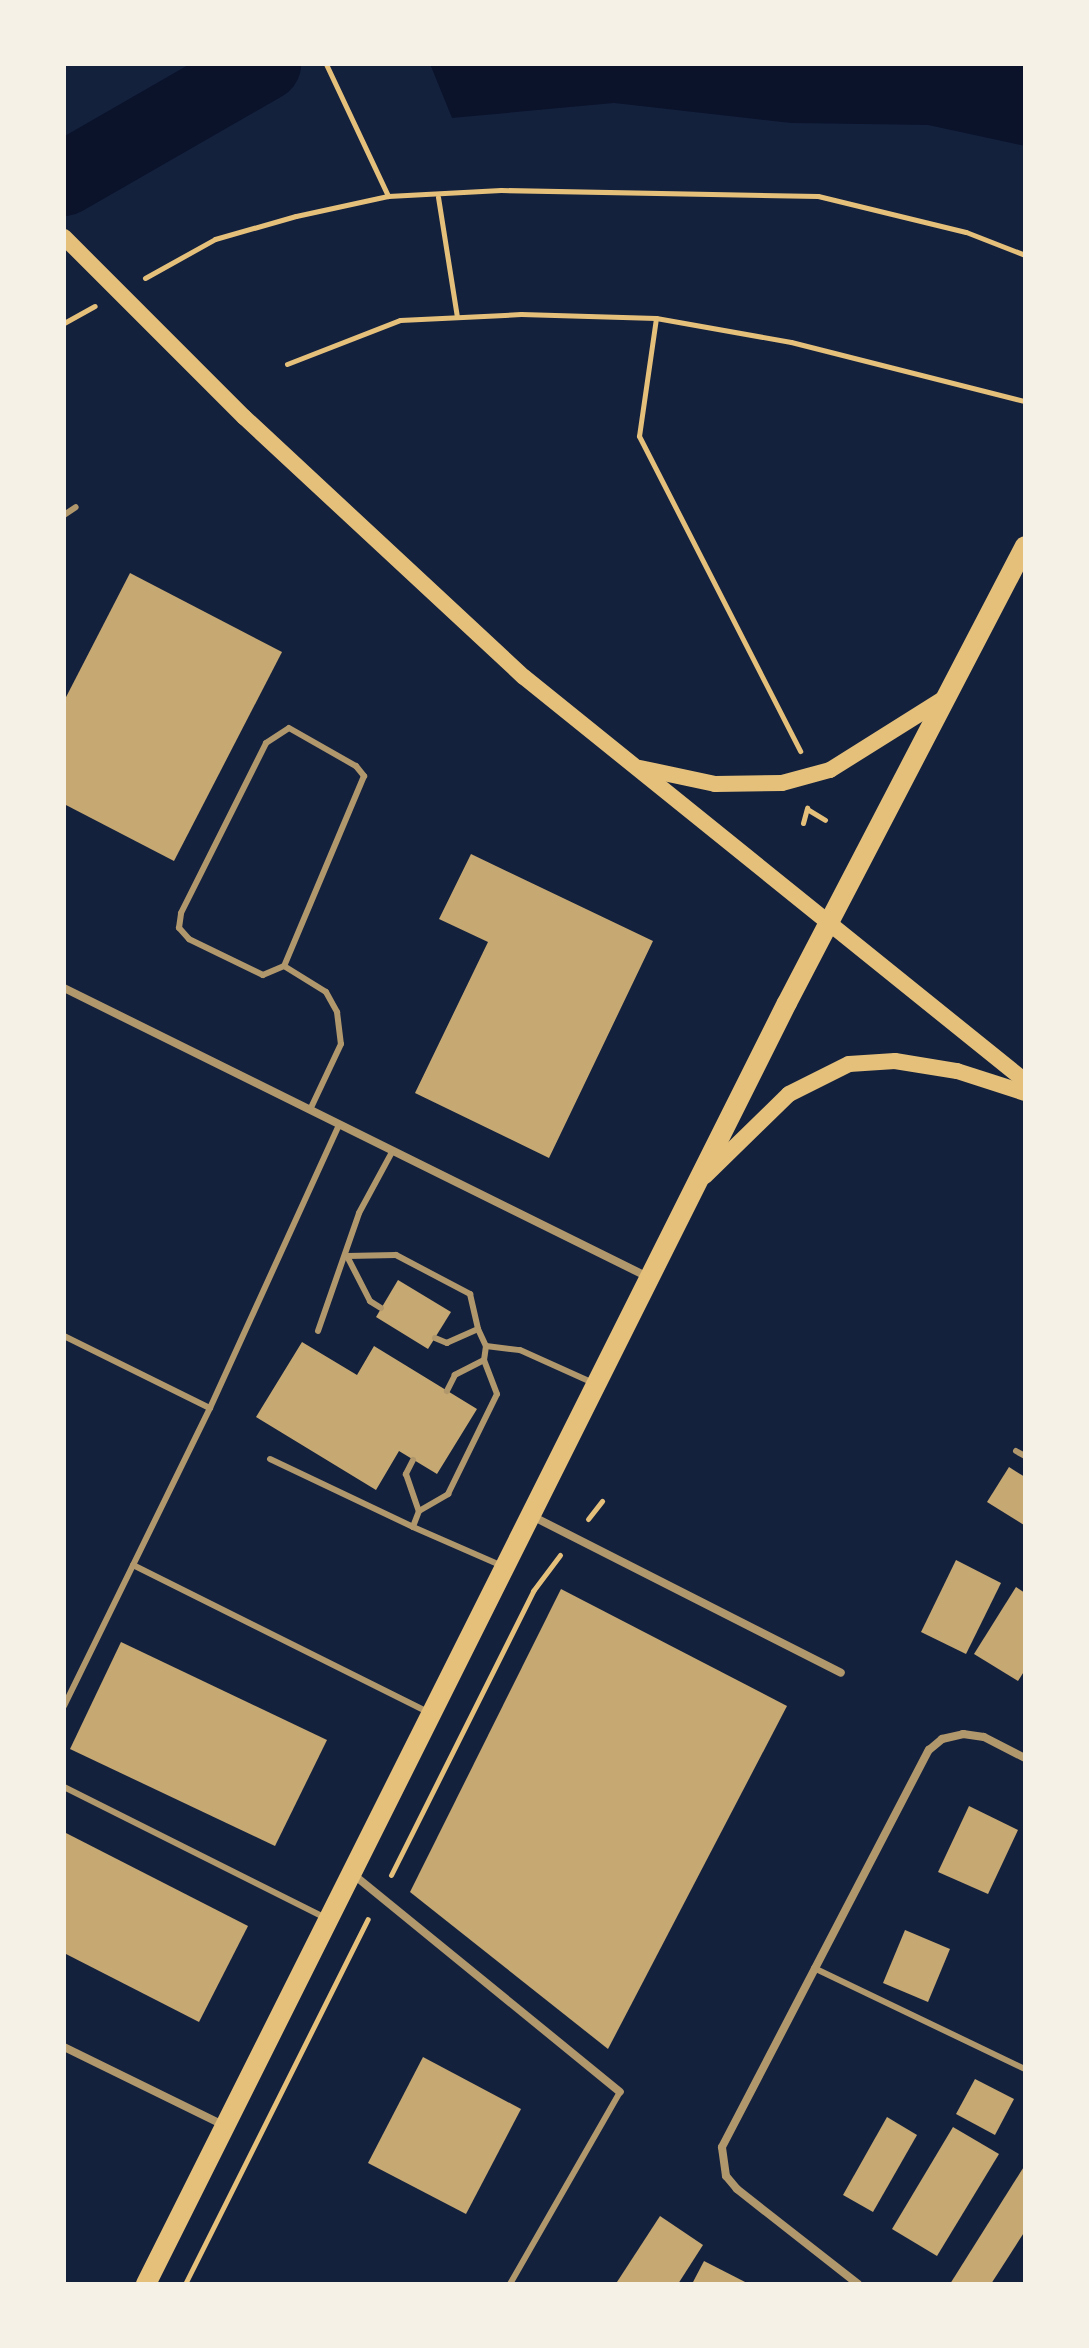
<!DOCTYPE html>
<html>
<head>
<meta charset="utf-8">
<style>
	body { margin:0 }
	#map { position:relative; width:1089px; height:2348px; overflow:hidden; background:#14213d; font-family:Arial,sans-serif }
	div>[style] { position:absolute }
	.water>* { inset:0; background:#0b132b }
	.river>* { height:74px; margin:-37px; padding:0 37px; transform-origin:37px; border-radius:37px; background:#0b132b }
	.building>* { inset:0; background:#c6a872 }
	.path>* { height:5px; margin:-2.5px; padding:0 2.5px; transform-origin:2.5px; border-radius:2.5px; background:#e5c07b }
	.service>* { height:6px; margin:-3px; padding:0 3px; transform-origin:3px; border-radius:3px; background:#b1986c }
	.minor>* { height:8px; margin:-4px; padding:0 4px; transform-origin:4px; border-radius:4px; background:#b1986c }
	.secondary>* { height:16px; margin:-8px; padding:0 8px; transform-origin:8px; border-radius:8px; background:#e5c07b }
	.primary>* { height:20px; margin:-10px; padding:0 10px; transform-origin:10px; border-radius:10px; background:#e5c07b }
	span { translate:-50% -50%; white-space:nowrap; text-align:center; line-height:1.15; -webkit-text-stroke:6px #f6f1e7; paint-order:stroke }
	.frame { position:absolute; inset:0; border:66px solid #f6f1e7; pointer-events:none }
</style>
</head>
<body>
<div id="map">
	<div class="water">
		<div style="clip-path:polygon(430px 64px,1025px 64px,1025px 146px,928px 125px,791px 123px,614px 103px,452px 118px)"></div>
	</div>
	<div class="river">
		<div style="left:64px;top:179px;width:231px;rotate:-29.9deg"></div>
	</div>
	<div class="building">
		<div style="clip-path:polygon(130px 573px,282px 652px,174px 861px,64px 804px,64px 701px)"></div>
		<div style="clip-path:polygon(471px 854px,653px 941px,549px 1158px,415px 1093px,488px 942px,439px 919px)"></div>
		<div style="clip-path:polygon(398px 1280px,451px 1312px,428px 1349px,376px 1317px)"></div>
		<div style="clip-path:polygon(302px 1342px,357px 1375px,374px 1346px,477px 1409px,437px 1474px,399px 1451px,376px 1490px,256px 1417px)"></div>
		<div style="clip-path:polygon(1009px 1467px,1025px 1477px,1024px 1525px,987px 1502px)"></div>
		<div style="clip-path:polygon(956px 1560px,1001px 1583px,966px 1654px,921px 1632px)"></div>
		<div style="clip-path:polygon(1016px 1587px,1025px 1593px,1025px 1670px,1018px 1681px,974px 1654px)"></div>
		<div style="clip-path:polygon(561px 1589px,787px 1706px,608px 2049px,410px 1892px)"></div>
		<div style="clip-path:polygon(121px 1642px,327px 1740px,275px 1846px,70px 1749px)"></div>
		<div style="clip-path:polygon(969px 1806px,1018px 1830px,988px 1894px,938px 1872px)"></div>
		<div style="clip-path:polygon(64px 1832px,248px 1926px,199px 2022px,64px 1953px)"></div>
		<div style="clip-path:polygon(905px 1930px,950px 1949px,928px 2002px,883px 1983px)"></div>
		<div style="clip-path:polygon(423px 2057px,521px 2109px,466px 2214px,368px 2163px)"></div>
		<div style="clip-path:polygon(975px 2079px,1014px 2099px,995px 2135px,956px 2114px)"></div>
		<div style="clip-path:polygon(887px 2117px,917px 2135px,873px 2212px,843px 2195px)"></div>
		<div style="clip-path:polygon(953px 2127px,999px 2154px,937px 2256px,892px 2229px)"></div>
		<div style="clip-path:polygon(1025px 2165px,1025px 2231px,991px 2284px,950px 2284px)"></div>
		<div style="clip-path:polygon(660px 2216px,703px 2245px,678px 2284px,620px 2284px,617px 2282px)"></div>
		<div style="clip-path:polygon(704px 2261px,749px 2284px,692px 2284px)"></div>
	</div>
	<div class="path">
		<div style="left:326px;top:64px;width:146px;rotate:64.8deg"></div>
		<div style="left:438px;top:197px;width:121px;rotate:81deg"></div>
		<div style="left:145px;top:278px;width:80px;rotate:-29.1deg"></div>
		<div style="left:215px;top:239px;width:84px;rotate:-15.9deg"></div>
		<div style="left:296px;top:216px;width:94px;rotate:-12.3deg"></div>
		<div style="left:388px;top:196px;width:113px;rotate:-3deg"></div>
		<div style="left:501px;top:190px;width:317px;rotate:1.1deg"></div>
		<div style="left:818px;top:196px;width:152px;rotate:13.7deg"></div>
		<div style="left:966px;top:232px;width:63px;rotate:21.3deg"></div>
		<div style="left:656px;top:318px;width:119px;rotate:98.2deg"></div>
		<div style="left:639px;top:436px;width:354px;rotate:62.9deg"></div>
		<div style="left:64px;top:323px;width:35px;rotate:-29deg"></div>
		<div style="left:287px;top:364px;width:121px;rotate:-21.3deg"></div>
		<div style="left:400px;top:320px;width:121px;rotate:-2.8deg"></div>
		<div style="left:521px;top:314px;width:135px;rotate:1.7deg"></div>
		<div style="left:656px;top:318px;width:137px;rotate:10.1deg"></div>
		<div style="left:791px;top:342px;width:241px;rotate:14.2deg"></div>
		<div style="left:807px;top:809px;width:21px;rotate:31deg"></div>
		<div style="left:803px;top:823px;width:16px;rotate:-75deg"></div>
		<div style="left:588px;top:1519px;width:23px;rotate:-52deg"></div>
		<div style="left:391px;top:1875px;width:318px;rotate:-63.4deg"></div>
		<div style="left:533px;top:1591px;width:45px;rotate:-53.1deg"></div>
		<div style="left:185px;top:2284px;width:408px;rotate:-63.4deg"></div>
	</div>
	<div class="service">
		<div style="left:64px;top:515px;width:14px;rotate:-34deg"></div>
		<div style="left:284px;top:966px;width:23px;rotate:157deg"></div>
		<div style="left:263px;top:975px;width:82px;rotate:-154.1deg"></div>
		<div style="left:189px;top:939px;width:15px;rotate:-132deg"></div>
		<div style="left:179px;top:928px;width:15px;rotate:-82deg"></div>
		<div style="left:181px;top:913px;width:190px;rotate:-63.4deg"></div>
		<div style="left:266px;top:743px;width:27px;rotate:-33deg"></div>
		<div style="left:289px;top:728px;width:77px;rotate:29.6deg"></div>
		<div style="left:356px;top:766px;width:13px;rotate:51deg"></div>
		<div style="left:364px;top:776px;width:206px;rotate:112.8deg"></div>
		<div style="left:284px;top:966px;width:49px;rotate:31.8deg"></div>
		<div style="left:326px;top:992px;width:23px;rotate:61deg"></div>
		<div style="left:337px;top:1012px;width:32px;rotate:83deg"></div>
		<div style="left:341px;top:1044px;width:73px;rotate:115.2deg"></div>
		<div style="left:381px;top:1308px;width:13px;rotate:-148deg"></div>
		<div style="left:370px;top:1301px;width:51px;rotate:-117.1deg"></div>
		<div style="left:347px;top:1256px;width:49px;rotate:-1.2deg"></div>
		<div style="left:396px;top:1255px;width:84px;rotate:27.8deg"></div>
		<div style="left:470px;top:1294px;width:36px;rotate:77deg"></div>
		<div style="left:478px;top:1329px;width:34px;rotate:156deg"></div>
		<div style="left:447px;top:1343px;width:13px;rotate:-157deg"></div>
		<div style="left:478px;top:1329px;width:19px;rotate:65deg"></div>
		<div style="left:486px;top:1346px;width:14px;rotate:98deg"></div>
		<div style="left:318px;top:1331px;width:125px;rotate:-70.8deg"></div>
		<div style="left:359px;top:1213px;width:69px;rotate:-61.6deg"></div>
		<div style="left:64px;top:1336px;width:163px;rotate:26.3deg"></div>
		<div style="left:486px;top:1346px;width:34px;rotate:7deg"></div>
		<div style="left:520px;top:1350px;width:78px;rotate:24.3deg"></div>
		<div style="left:1016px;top:1451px;width:10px;rotate:29deg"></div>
		<div style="left:270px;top:1459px;width:158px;rotate:25.4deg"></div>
		<div style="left:413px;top:1460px;width:16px;rotate:117deg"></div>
		<div style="left:406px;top:1474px;width:39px;rotate:71deg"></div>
		<div style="left:419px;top:1511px;width:34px;rotate:-30deg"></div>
		<div style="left:448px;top:1494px;width:111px;rotate:-63.9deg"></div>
		<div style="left:497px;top:1394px;width:36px;rotate:-111deg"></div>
		<div style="left:484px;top:1360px;width:33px;rotate:153deg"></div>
		<div style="left:455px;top:1375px;width:18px;rotate:117deg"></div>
		<div style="left:419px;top:1511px;width:17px;rotate:111deg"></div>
		<div style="left:413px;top:1527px;width:95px;rotate:23.6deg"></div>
		<div style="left:133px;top:1565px;width:330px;rotate:26.5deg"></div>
		<div style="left:64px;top:1706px;width:332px;rotate:-63.9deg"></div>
		<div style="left:210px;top:1408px;width:311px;rotate:-65.5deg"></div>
		<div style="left:64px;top:1787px;width:291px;rotate:26.6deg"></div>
		<div style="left:814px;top:1968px;width:234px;rotate:25.6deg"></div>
		<div style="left:510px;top:2284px;width:221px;rotate:-60.2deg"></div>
	</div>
	<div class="minor">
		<div style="left:64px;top:988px;width:652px;rotate:26.33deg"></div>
		<div style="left:534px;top:1517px;width:344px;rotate:26.9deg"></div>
		<div style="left:354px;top:1875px;width:343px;rotate:39.2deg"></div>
		<div style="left:64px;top:2047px;width:179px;rotate:26.1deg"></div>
		<div style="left:858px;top:2284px;width:154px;rotate:-141.9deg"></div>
		<div style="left:737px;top:2189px;width:17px;rotate:-130deg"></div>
		<div style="left:726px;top:2176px;width:29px;rotate:-98deg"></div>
		<div style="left:722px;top:2147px;width:448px;rotate:-62.5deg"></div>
		<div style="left:929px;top:1750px;width:17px;rotate:-40deg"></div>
		<div style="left:942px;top:1739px;width:22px;rotate:-13deg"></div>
		<div style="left:963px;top:1734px;width:21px;rotate:8deg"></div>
		<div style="left:984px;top:1737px;width:46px;rotate:27.1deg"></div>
	</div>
	<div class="secondary">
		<div style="left:64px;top:237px;width:255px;rotate:45deg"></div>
		<div style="left:244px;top:417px;width:382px;rotate:42.9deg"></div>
		<div style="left:524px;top:677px;width:644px;rotate:38.88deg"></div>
		<div style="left:640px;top:768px;width:77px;rotate:12deg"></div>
		<div style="left:715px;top:784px;width:67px;rotate:-0.9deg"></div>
		<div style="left:782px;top:783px;width:50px;rotate:-15.2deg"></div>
		<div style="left:830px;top:770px;width:139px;rotate:-32.1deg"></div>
		<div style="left:705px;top:1176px;width:117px;rotate:-44.3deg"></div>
		<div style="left:789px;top:1094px;width:67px;rotate:-26.6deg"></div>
		<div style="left:849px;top:1064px;width:46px;rotate:-3.7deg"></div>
		<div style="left:895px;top:1061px;width:63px;rotate:9.2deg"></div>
		<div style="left:957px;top:1071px;width:71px;rotate:17.9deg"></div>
	</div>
	<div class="primary">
		<div style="left:146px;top:2284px;width:1432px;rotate:-63.42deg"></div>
		<div style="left:787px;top:1003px;width:515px;rotate:-62.49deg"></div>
	</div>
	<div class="frame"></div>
</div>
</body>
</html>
